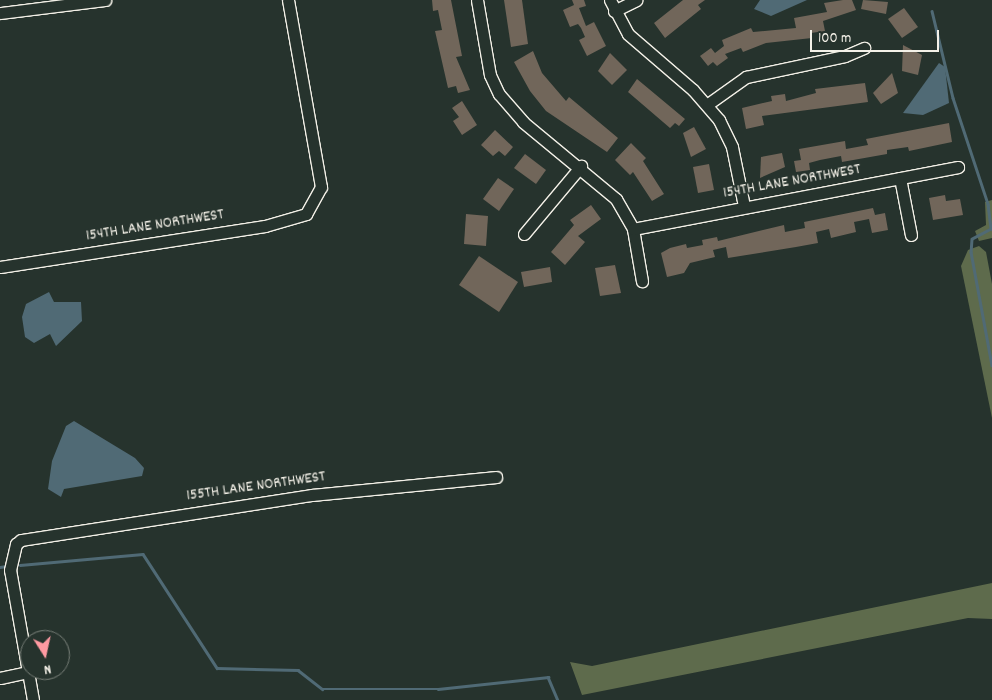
<!DOCTYPE html>
<html>
<head>
<meta charset="utf-8">
<style>
	body { margin:0 }
	#map { position:relative; width:992px; height:700px; overflow:hidden; background:#26332d; font-family:Dekko,sans-serif }
	div>[style] { position:absolute }
	.green>* { inset:0; background:#5e6b4c }
	.water>* { inset:0; background:#506a75 }
	.stream>* { height:2.5px; margin:-1.25px; padding:0 1.25px; transform-origin:1.25px; border-radius:1.25px; background:#506a75 }
	.building>* { inset:0; background:#71665a }
	.roads { filter:drop-shadow(1px 0 #f4f1e8) drop-shadow(-1px 0 #f4f1e8) drop-shadow(0 1px #f4f1e8) drop-shadow(0 -1px #f4f1e8) }
	.minor>* { height:11px; margin:-5.5px; padding:0 5.5px; transform-origin:5.5px; border-radius:5.5px; background:#26332d }
	span { translate:-50% -50%; white-space:nowrap; text-align:center; line-height:1.15; -webkit-text-stroke:4px #26332d; paint-order:stroke }
	.street-label { font-size:16px; color:#f4f1e8 }
	.north { position:absolute; left:20px; top:630px; width:50px; height:50px; box-sizing:border-box; background:#26332d; border:1px solid #787f78; border-radius:50%; rotate:170deg; font-size:14px; font-weight:700; line-height:20px; text-align:center; color:#f4f1e8 }
	.north::after { content:''; display:block; margin:auto; width:18px; height:22px; background:#ff9aa2; clip-path:polygon(50% 0,100% 100%,50% 72%,0 100%) }
	.scale { position:absolute; left:810px; top:30px; width:129px; height:22px; box-sizing:border-box; border:2px solid #f4f1e8; border-top:0; padding-left:6px; font-size:15px; line-height:18px; white-space:nowrap; color:#f4f1e8; -webkit-text-stroke:4px #26332d; paint-order:stroke }
</style>
</head>
<body>
<div id="map">
	<div class="green">
		<div style="clip-path:polygon(992px 200px,992px 238px,979px 241px,975px 231px,986px 225px,985px 202px)"></div>
		<div style="clip-path:polygon(979px 246px,986px 252px,992px 284px,992px 418px,961px 266px,968px 250px)"></div>
		<div style="clip-path:polygon(992px 583px,992px 619px,968px 618px,582px 695px,570px 662px,592px 666px)"></div>
	</div>
	<div class="water">
		<div style="clip-path:polygon(760px 0,807px 0,771px 16px,754px 9px)"></div>
		<div style="clip-path:polygon(939px 63px,945px 67px,949px 103px,923px 115px,903px 113px)"></div>
		<div style="clip-path:polygon(49px 292px,54px 302px,81px 302px,82px 321px,56px 346px,50px 334px,34px 343px,25px 337px,22px 317px,26px 304px)"></div>
		<div style="clip-path:polygon(74px 421px,135px 458px,144px 468px,142px 476px,64px 489px,61px 497px,48px 489px,52px 461px,66px 426px)"></div>
	</div>
	<div class="stream">
		<div style="left:932px;top:11px;width:89px;rotate:76.4deg"></div>
		<div style="left:953px;top:98px;width:112px;rotate:71.7deg"></div>
		<div style="left:988px;top:204px;width:25px;rotate:83deg"></div>
		<div style="left:991px;top:229px;width:21px;rotate:152deg"></div>
		<div style="left:972px;top:239px;width:13px;rotate:94deg"></div>
		<div style="left:971px;top:252px;width:115px;rotate:79.5deg"></div>
		<div style="left:20px;top:565px;width:123px;rotate:-5.1deg"></div>
		<div style="left:143px;top:554px;width:136px;rotate:57deg"></div>
		<div style="left:217px;top:668px;width:81px;rotate:1.4deg"></div>
		<div style="left:298px;top:670px;width:31px;rotate:38deg"></div>
		<div style="left:322px;top:689px;width:116px"></div>
		<div style="left:438px;top:689px;width:111px;rotate:-6.2deg"></div>
		<div style="left:548px;top:677px;width:25px;rotate:67deg"></div>
		<div style="left:0;top:567px;width:6px;rotate:-9deg"></div>
	</div>
	<div class="building">
		<div style="clip-path:polygon(432px 0,451px 0,462px 56px,456px 57px,470px 90px,458px 93px,456px 86px,448px 88px,435px 31px,442px 30px,438px 10px,433px 11px)"></div>
		<div style="clip-path:polygon(504px 0,522px 0,528px 44px,511px 47px)"></div>
		<div style="clip-path:polygon(572px 0,584px 0,586px 6px,579px 8px,586px 26px,594px 22px,606px 46px,587px 56px,579px 40px,585px 37px,581px 28px,578px 24px,570px 27px,563px 10px,574px 5px)"></div>
		<div style="clip-path:polygon(683px 0,705px 0,698px 5px,701px 9px,665px 38px,654px 23px)"></div>
		<div style="clip-path:polygon(843px 0,852px 0,856px 10px,823px 21px,825px 31px,811px 33px,812px 38px,766px 43px,743px 52px,741px 48px,725px 54px,728px 58px,717px 66px,713px 62px,708px 66px,700px 56px,711px 48px,715px 53px,724px 46px,722px 40px,751px 28px,753px 32px,796px 28px,794px 18px,827px 12px,824px 3px)"></div>
		<div style="clip-path:polygon(863px 0,888px 2px,886px 14px,861px 9px)"></div>
		<div style="clip-path:polygon(904px 8px,918px 27px,902px 38px,888px 19px)"></div>
		<div style="clip-path:polygon(903px 45px,922px 55px,918px 75px,902px 71px)"></div>
		<div style="clip-path:polygon(533px 51px,542px 73px,566px 101px,569px 97px,618px 138px,607px 152px,546px 111px,530px 91px,514px 62px)"></div>
		<div style="clip-path:polygon(610px 53px,627px 70px,612px 85px,598px 71px)"></div>
		<div style="clip-path:polygon(892px 73px,898px 93px,881px 104px,873px 93px)"></div>
		<div style="clip-path:polygon(637px 79px,685px 119px,679px 126px,675px 123px,670px 128px,628px 92px)"></div>
		<div style="clip-path:polygon(865px 83px,868px 102px,762px 116px,764px 125px,746px 129px,742px 108px,772px 101px,771px 96px,785px 94px,786px 101px,816px 93px,815px 89px)"></div>
		<div style="clip-path:polygon(462px 101px,477px 125px,462px 135px,453px 121px,459px 117px,452px 108px)"></div>
		<div style="clip-path:polygon(949px 123px,952px 142px,909px 151px,908px 147px,887px 150px,887px 154px,842px 162px,841px 156px,820px 160px,809px 163px,810px 170px,796px 172px,794px 161px,801px 160px,799px 149px,845px 141px,846px 149px,868px 145px,866px 139px)"></div>
		<div style="clip-path:polygon(694px 127px,706px 149px,691px 157px,683px 133px)"></div>
		<div style="clip-path:polygon(495px 130px,513px 147px,505px 156px,499px 151px,493px 156px,481px 145px)"></div>
		<div style="clip-path:polygon(631px 143px,646px 158px,643px 161px,664px 194px,652px 201px,633px 172px,630px 175px,615px 160px)"></div>
		<div style="clip-path:polygon(782px 153px,785px 167px,760px 178px,761px 157px)"></div>
		<div style="clip-path:polygon(525px 154px,546px 170px,536px 184px,514px 168px)"></div>
		<div style="clip-path:polygon(709px 164px,714px 190px,698px 193px,693px 167px)"></div>
		<div style="clip-path:polygon(498px 178px,514px 189px,499px 211px,483px 199px)"></div>
		<div style="clip-path:polygon(945px 195px,946px 201px,960px 199px,963px 215px,933px 220px,929px 198px)"></div>
		<div style="clip-path:polygon(591px 205px,601px 219px,578px 236px,585px 242px,565px 265px,551px 252px,574px 225px,570px 220px)"></div>
		<div style="clip-path:polygon(873px 208px,875px 215px,885px 213px,888px 230px,872px 233px,869px 219px,854px 222px,856px 232px,831px 238px,829px 229px,816px 232px,818px 243px,796px 247px,728px 258px,726px 247px,713px 250px,715px 257px,690px 263px,684px 273px,667px 277px,661px 253px,670px 248px,686px 244px,687px 248px,703px 245px,702px 240px,717px 237px,718px 241px,784px 225px,785px 232px,805px 228px,804px 222px)"></div>
		<div style="clip-path:polygon(466px 214px,488px 216px,486px 246px,464px 244px)"></div>
		<div style="clip-path:polygon(479px 256px,518px 282px,499px 312px,459px 285px)"></div>
		<div style="clip-path:polygon(615px 265px,621px 293px,600px 296px,595px 268px)"></div>
		<div style="clip-path:polygon(550px 267px,552px 282px,524px 287px,521px 272px)"></div>
	</div>
	<div class="roads">
		<div class="minor">
			<div style="left:477px;top:0;width:76px;rotate:80.2deg"></div>
			<div style="left:490px;top:75px;width:21px;rotate:65deg"></div>
			<div style="left:499px;top:94px;width:37px;rotate:49deg"></div>
			<div style="left:523px;top:122px;width:121px;rotate:39.6deg"></div>
			<div style="left:616px;top:199px;width:34px;rotate:60deg"></div>
			<div style="left:633px;top:229px;width:53px;rotate:80.2deg"></div>
			<div style="left:610px;top:0;width:38px;rotate:62deg"></div>
			<div style="left:628px;top:34px;width:86px;rotate:40.7deg"></div>
			<div style="left:693px;top:90px;width:40px;rotate:49deg"></div>
			<div style="left:719px;top:120px;width:30px;rotate:64deg"></div>
			<div style="left:732px;top:147px;width:60px;rotate:78.5deg"></div>
			<div style="left:614px;top:11px;width:25px;rotate:-26deg"></div>
			<div style="left:0;top:13px;width:106px;rotate:-7.1deg"></div>
			<div style="left:708px;top:104px;width:47px;rotate:-35.4deg"></div>
			<div style="left:746px;top:77px;width:101px;rotate:-12deg"></div>
			<div style="left:845px;top:56px;width:21px;rotate:-23deg"></div>
			<div style="left:900px;top:178px;width:58px;rotate:79.1deg"></div>
			<div style="left:633px;top:229px;width:331px;rotate:-10.8deg"></div>
			<div style="left:524px;top:234px;width:89px;rotate:-50deg"></div>
			<div style="left:0;top:267px;width:268px;rotate:-8.8deg"></div>
			<div style="left:265px;top:226px;width:43px;rotate:-16.3deg"></div>
			<div style="left:306px;top:214px;width:31px;rotate:-61deg"></div>
			<div style="left:321px;top:187px;width:190px;rotate:-100deg"></div>
			<div style="left:0;top:678px;width:29px;rotate:-12deg"></div>
			<div style="left:33px;top:700px;width:132px;rotate:-100deg"></div>
			<div style="left:10px;top:570px;width:27px;rotate:-77deg"></div>
			<div style="left:16px;top:544px;width:6px;rotate:-39deg"></div>
			<div style="left:21px;top:540px;width:294px;rotate:-8.8deg"></div>
			<div style="left:312px;top:495px;width:185px;rotate:-5.6deg"></div>
		</div>
	</div>
	<div class="street-label">
		<span style="left:792px;top:182px;rotate:-10deg">154TH LANE NORTHWEST</span>
		<span style="left:155px;top:226px;rotate:-9deg">154TH LANE NORTHWEST</span>
		<span style="left:256px;top:487px;rotate:-8deg">155TH LANE NORTHWEST</span>
	</div>
	<div class="north">N</div>
	<div class="scale">100 m</div>
</div>
</body>
</html>
